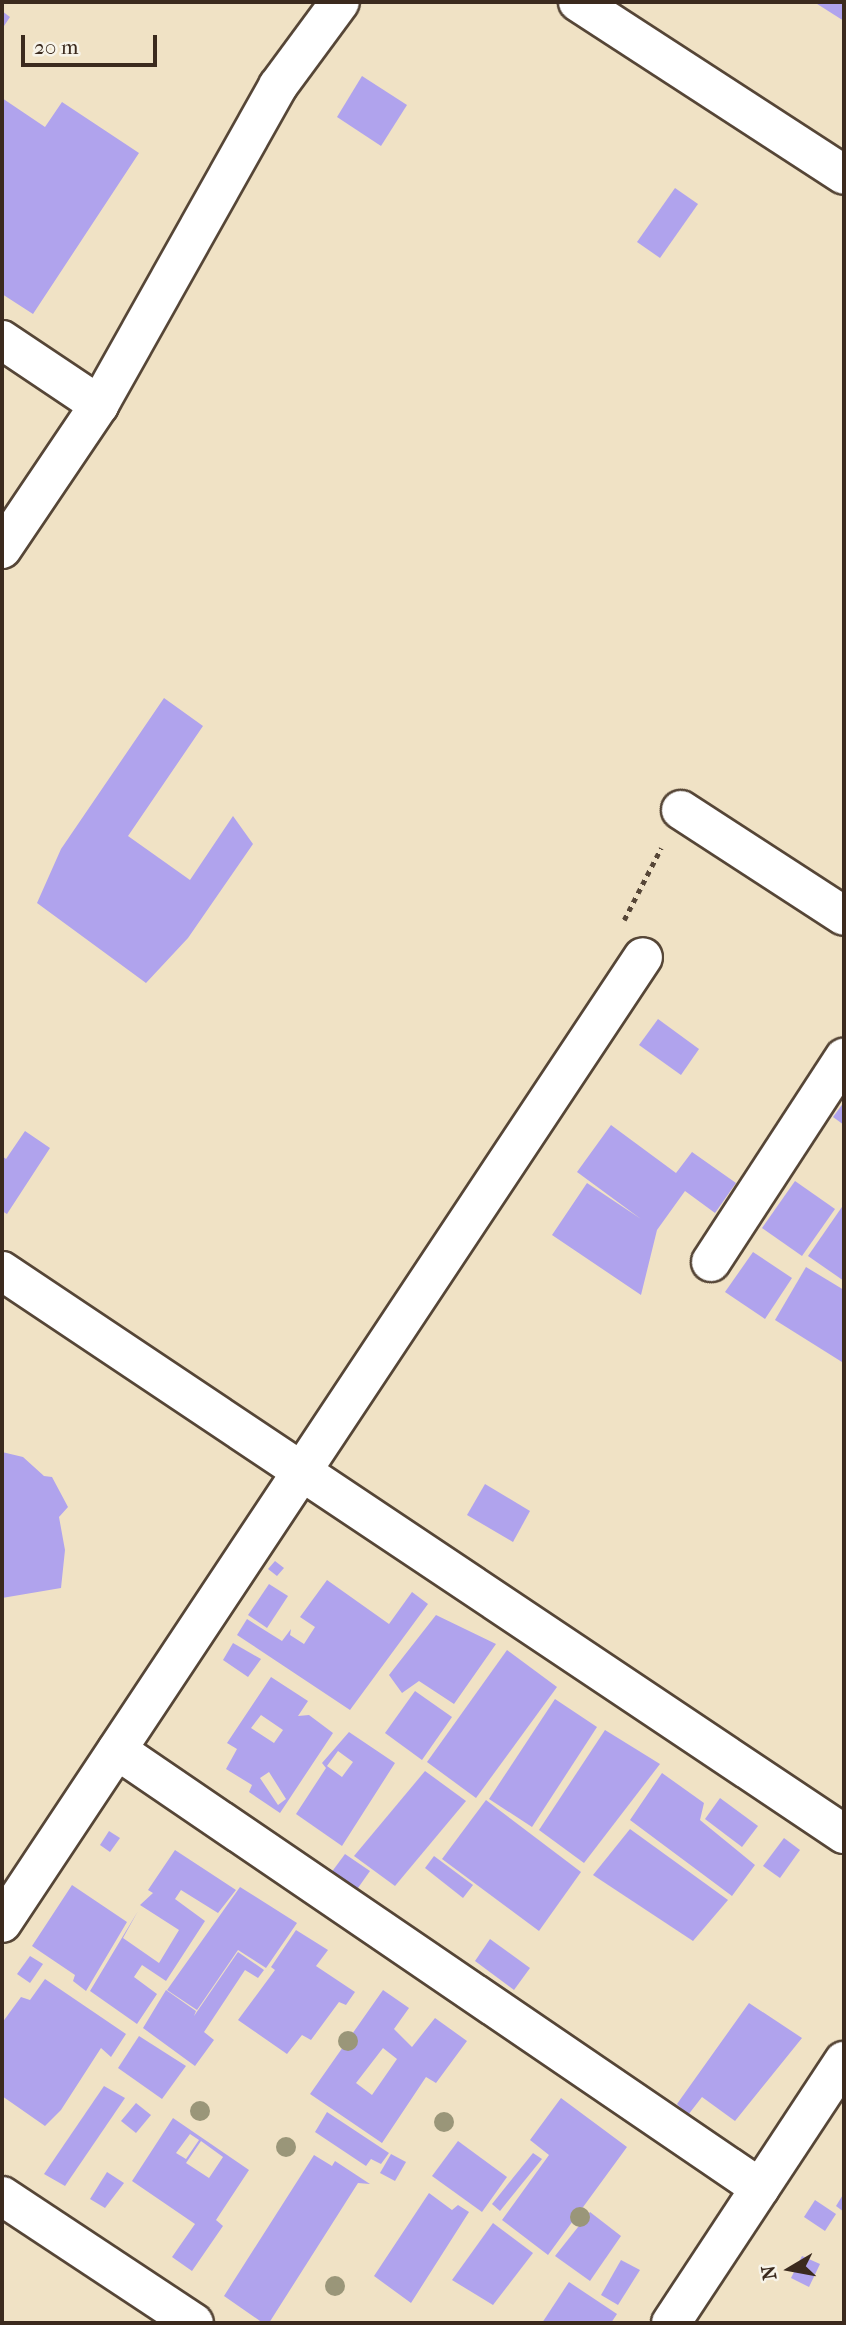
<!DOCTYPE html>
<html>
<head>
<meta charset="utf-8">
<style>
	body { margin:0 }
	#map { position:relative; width:846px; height:2325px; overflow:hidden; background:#f0e2c5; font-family:"IM FELL French Canon",serif }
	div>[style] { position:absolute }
	.building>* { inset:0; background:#b0a3ed }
	.path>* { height:4.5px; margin-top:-2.25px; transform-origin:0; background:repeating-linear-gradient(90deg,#564637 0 5px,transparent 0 10px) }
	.roads { filter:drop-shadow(2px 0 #564637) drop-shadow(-2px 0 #564637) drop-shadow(0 2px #564637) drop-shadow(0 -2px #564637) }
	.street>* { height:38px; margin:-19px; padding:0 19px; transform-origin:19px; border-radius:19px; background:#fff }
	.trees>* { width:20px; height:20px; margin:-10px; border-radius:50%; background:#9a9679 }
	span { translate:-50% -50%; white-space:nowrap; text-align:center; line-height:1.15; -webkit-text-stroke:5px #f7f3e8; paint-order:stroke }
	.frame { position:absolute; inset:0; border:4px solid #3b2a1e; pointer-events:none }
	.north { position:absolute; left:755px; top:2234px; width:70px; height:70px; -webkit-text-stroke:5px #f7f3e8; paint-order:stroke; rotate:260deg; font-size:19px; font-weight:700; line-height:28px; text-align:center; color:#3b2a1e }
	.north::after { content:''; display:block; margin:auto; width:24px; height:32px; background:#3b2a1e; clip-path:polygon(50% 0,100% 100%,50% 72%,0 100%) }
	.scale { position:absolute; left:21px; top:35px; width:136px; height:32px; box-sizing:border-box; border:4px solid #3b2a1e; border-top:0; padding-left:9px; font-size:21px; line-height:24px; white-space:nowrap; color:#3b2a1e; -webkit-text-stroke:5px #f7f3e8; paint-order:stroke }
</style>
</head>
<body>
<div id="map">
	<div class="building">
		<div style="clip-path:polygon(814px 2px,844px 2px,844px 21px)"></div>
		<div style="clip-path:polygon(2px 11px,10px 17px,2px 29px)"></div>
		<div style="clip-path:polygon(362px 76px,407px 105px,381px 146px,337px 117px)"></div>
		<div style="clip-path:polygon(2px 98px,45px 127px,62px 102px,139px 153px,33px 314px,2px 294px)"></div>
		<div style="clip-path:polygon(675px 188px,698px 204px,660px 258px,637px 242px)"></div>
		<div style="clip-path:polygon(164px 698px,203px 726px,128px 836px,190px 880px,233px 816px,253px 844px,188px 938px,146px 983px,37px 903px,61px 849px)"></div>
		<div style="clip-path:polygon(658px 1019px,699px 1049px,681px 1075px,639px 1045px)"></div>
		<div style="clip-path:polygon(844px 1102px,844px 1125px,833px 1117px)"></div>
		<div style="clip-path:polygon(611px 1125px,676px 1173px,692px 1152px,736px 1183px,715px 1213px,685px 1191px,657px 1230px,641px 1295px,552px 1235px,587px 1183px,641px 1219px,577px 1172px)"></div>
		<div style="clip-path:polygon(25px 1131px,50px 1148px,7px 1214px,2px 1211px,2px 1156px,6px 1159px)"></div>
		<div style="clip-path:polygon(795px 1181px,835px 1209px,802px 1256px,762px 1228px)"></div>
		<div style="clip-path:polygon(844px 1204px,844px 1281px,808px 1256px)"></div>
		<div style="clip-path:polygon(753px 1252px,792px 1278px,765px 1319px,725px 1292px)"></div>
		<div style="clip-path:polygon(806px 1267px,844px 1290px,842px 1362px,775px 1320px)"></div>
		<div style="clip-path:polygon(2px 1452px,23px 1457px,44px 1476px,52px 1477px,68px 1507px,59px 1517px,65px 1550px,61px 1588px,2px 1598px)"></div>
		<div style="clip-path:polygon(485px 1484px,530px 1511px,513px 1542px,467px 1515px)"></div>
		<div style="clip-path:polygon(275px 1561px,284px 1568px,277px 1576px,268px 1569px)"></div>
		<div style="clip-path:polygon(327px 1580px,389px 1624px,412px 1592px,428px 1604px,350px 1710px,237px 1635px,247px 1619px,282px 1641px,291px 1629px,290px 1635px,304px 1644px,315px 1627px,300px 1617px)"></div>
		<div style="clip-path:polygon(269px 1584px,288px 1596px,267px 1628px,248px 1615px)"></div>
		<div style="clip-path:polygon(436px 1615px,496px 1644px,454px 1704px,419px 1681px,402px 1693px,389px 1675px)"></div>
		<div style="clip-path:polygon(233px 1643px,261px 1659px,248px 1677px,223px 1660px)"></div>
		<div style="clip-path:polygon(507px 1650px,557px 1687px,476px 1798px,427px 1762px)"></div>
		<div style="clip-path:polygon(evenodd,271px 1677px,308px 1701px,298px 1716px,309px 1715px,333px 1733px,280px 1813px,249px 1792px,252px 1785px,226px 1769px,237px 1749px,227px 1743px,271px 1677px,261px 1715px,283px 1730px,274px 1743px,251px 1728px,261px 1715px,271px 1677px,269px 1772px,286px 1799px,278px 1805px,260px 1778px,269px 1772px)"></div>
		<div style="clip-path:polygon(415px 1691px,452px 1717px,422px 1760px,385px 1733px)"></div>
		<div style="clip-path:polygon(555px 1699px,597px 1727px,532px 1827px,489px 1799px)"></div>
		<div style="clip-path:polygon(605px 1730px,660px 1764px,584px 1863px,539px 1830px)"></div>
		<div style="clip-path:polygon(evenodd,349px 1732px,395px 1763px,342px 1846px,296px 1814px,326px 1768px,322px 1763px,349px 1732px,338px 1751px,353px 1762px,342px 1777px,327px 1766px,338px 1751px)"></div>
		<div style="clip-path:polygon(425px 1771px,466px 1801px,395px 1886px,354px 1856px)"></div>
		<div style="clip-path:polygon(662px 1773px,704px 1803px,700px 1820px,755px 1865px,732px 1896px,630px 1820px)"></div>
		<div style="clip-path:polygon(720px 1798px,758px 1826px,742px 1847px,705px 1819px)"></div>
		<div style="clip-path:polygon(486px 1800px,581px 1872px,539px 1931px,442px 1859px)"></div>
		<div style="clip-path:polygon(630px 1829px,728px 1900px,693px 1941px,593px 1875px)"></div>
		<div style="clip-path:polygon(109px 1831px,120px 1838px,110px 1852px,100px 1845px)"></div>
		<div style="clip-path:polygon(784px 1838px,800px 1850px,780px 1878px,763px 1866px)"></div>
		<div style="clip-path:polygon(175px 1850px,236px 1890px,218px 1913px,181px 1890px,175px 1899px,205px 1921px,166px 1981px,142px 1965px,134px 1977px,157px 1994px,137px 2024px,90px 1991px,138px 1911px,123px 1938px,159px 1963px,179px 1930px,140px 1905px,153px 1893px,148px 1890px)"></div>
		<div style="clip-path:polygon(345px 1854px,370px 1871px,353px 1895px,328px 1877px)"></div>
		<div style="clip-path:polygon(434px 1856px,473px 1885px,463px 1898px,425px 1868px)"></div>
		<div style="clip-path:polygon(72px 1885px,127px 1922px,86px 1991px,73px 1981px,75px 1975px,32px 1946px)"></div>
		<div style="clip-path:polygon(240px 1887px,297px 1923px,266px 1968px,238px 1950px,197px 2010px,167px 1990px)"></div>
		<div style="clip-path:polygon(296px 1930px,328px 1950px,316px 1966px,355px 1992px,346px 2005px,339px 2002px,311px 2040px,302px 2035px,287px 2054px,238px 2020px,275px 1970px,271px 1967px)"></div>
		<div style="clip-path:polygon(490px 1939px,530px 1968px,514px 1990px,475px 1961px)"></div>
		<div style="clip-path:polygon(238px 1952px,264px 1970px,258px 1978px,245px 1970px,204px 2032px,214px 2040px,195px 2066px,143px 2028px,166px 1990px,196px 2011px,194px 2016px)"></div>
		<div style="clip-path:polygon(30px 1956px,43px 1964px,30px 1983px,17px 1974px)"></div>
		<div style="clip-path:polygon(45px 1979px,126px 2034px,111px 2057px,101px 2048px,61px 2110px,45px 2126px,2px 2096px,2px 2023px,21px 1997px,30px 2000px)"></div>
		<div style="clip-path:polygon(evenodd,383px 1990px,409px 2008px,394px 2029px,412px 2047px,435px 2018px,467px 2041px,436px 2083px,426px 2077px,382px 2143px,310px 2094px,383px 1990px,383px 2048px,397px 2059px,372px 2095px,356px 2083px,383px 2048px)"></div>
		<div style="clip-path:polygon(749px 2003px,802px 2038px,735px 2121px,702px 2097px,688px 2115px,677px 2104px)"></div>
		<div style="clip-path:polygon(139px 2036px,186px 2066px,162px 2099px,118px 2068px)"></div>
		<div style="clip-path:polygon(104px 2086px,125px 2098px,65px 2186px,44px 2174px)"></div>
		<div style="clip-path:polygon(561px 2098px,627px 2147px,548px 2255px,502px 2220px,549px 2155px,530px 2140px)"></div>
		<div style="clip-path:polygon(136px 2103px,151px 2115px,136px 2133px,121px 2121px)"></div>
		<div style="clip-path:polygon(327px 2112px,389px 2153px,381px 2164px,371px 2159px,366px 2166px,315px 2132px)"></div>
		<div style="clip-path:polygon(evenodd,173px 2118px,249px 2170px,216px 2220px,223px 2226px,192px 2271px,172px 2257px,195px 2224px,132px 2181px,173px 2118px,190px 2134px,199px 2140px,186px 2159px,176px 2153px,190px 2134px,173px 2118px,201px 2141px,223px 2157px,209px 2178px,186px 2163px,201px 2141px)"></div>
		<div style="clip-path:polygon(458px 2141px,507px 2177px,482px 2212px,432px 2176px)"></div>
		<div style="clip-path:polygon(533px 2153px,542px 2159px,500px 2211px,492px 2204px)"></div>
		<div style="clip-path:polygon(391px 2154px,406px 2162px,395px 2181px,380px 2173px)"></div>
		<div style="clip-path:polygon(314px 2155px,332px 2166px,335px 2161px,370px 2184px,358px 2183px,269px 2323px,263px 2323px,224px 2296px)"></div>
		<div style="clip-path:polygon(107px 2172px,124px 2183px,105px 2208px,90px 2199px)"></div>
		<div style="clip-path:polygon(429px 2193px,452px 2210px,458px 2205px,469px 2212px,411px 2303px,374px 2276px)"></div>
		<div style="clip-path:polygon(844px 2193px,844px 2212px,836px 2206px)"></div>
		<div style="clip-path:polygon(815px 2200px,836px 2214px,825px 2231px,804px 2217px)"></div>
		<div style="clip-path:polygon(590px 2212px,621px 2236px,590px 2281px,555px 2256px)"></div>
		<div style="clip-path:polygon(493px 2223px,533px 2253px,493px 2305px,452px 2280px)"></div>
		<div style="clip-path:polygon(802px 2256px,820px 2264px,809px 2287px,791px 2278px)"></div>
		<div style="clip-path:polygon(621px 2260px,640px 2270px,618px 2305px,601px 2295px)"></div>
		<div style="clip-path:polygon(569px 2282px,617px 2314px,611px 2323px,542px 2323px)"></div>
	</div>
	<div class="path">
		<div style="left:624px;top:920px;width:81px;rotate:-62.8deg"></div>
	</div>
	<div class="roads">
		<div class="street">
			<div style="left:578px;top:2px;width:317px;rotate:33deg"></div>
			<div style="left:2px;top:340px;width:117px;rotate:33.8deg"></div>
			<div style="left:2px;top:549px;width:174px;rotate:-56deg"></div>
			<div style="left:99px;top:405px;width:366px;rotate:-60.7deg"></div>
			<div style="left:278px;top:86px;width:104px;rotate:-53.6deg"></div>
			<div style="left:681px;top:810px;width:194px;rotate:33deg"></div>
			<div style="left:711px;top:1262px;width:244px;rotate:-56.9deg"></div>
			<div style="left:2px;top:1271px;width:1013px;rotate:33.77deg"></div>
			<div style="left:117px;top:1750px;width:778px;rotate:34.26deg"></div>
			<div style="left:2px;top:1923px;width:1159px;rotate:-56.43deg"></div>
			<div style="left:2px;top:2196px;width:230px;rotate:33.5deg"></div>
			<div style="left:671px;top:2323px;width:314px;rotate:-56.6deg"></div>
		</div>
	</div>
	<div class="trees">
		<div style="left:348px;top:2041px"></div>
		<div style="left:200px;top:2111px"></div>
		<div style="left:444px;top:2122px"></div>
		<div style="left:286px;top:2147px"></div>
		<div style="left:580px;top:2217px"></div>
		<div style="left:335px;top:2286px"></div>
	</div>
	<div class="frame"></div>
	<div class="north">N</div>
	<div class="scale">20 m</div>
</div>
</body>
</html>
